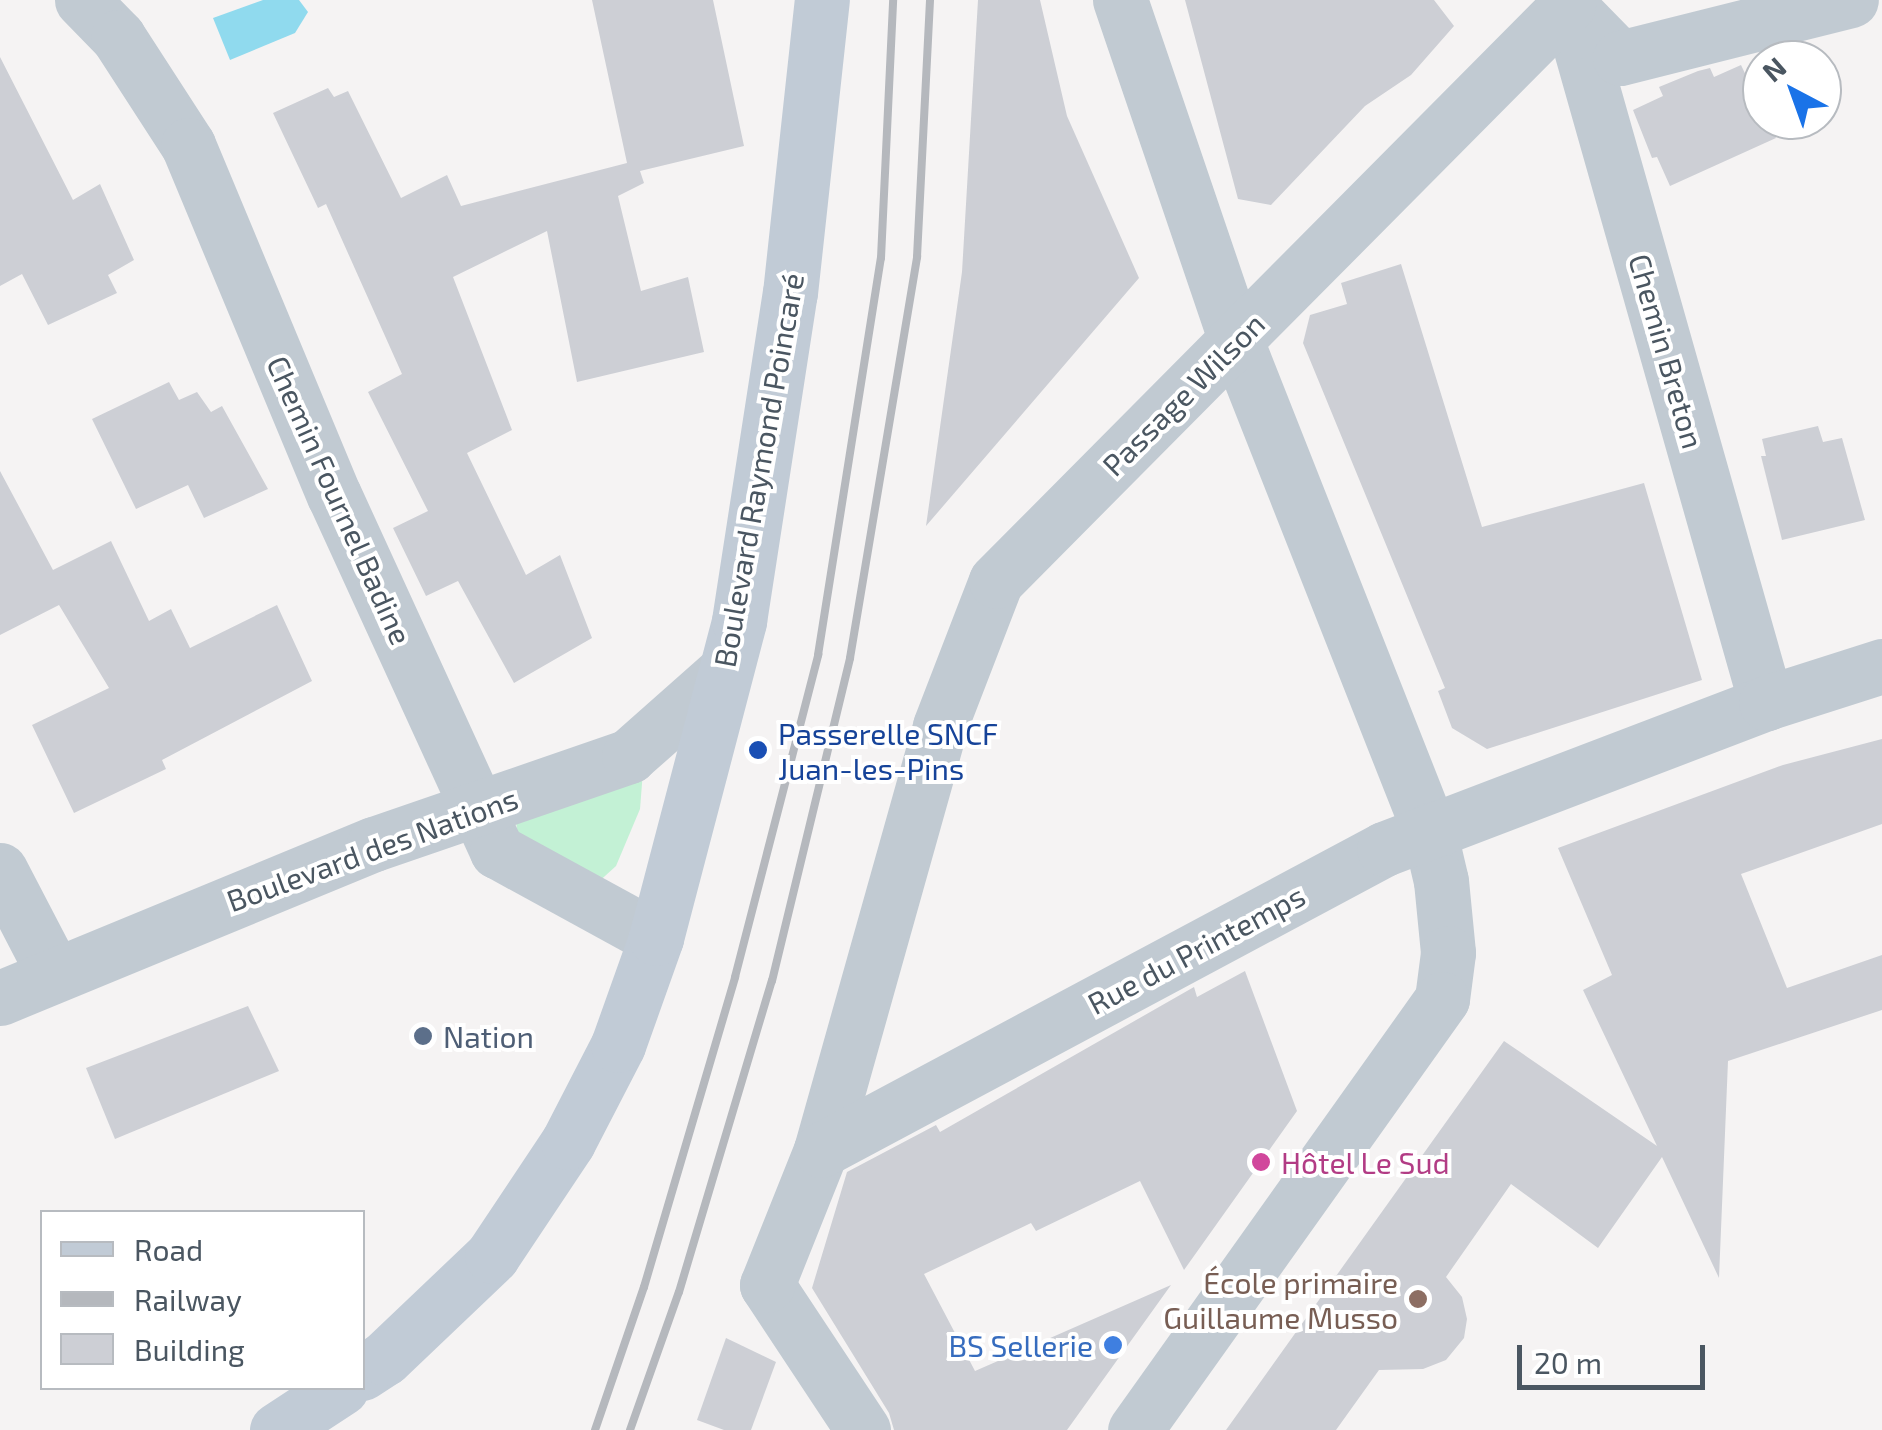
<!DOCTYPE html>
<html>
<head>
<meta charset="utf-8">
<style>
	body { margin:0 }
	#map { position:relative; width:1882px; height:1430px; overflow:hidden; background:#f5f3f3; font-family:"Exo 2",sans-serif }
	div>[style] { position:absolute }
	.green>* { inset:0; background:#c3f1d5 }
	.water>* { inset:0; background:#90daee }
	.building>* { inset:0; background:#cdcfd5 }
	.minor>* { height:55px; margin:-27.5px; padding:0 27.5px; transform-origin:27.5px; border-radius:27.5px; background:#c1cad2 }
	.secondary>* { height:55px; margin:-27.5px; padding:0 27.5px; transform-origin:27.5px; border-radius:27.5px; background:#c1cbd6 }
	.rail>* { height:8px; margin:-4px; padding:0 4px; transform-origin:4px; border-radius:4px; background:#b5b8bd }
	.dots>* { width:28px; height:28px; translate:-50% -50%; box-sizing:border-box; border:5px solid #fff; border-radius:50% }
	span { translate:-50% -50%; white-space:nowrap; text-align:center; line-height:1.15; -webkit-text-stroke:8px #fff; paint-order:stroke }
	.street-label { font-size:30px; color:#4a5661 }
	.transit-label { font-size:30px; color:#164399 }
	.left { translate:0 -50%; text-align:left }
	.service-label { font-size:30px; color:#4e5e75 }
	.hotel-label { font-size:30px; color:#b23c85 }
	.education-label { font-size:30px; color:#785e54 }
	.right { translate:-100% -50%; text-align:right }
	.shop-label { font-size:30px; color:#366cbe }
	.legend { position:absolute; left:40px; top:1210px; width:325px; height:180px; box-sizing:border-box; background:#fff; border:2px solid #b7bbc0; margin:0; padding:12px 18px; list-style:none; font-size:30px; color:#4a5661 }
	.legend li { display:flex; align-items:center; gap:20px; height:50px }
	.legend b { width:50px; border:2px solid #b7bbc0 }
	.north { position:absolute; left:1742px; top:40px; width:100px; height:100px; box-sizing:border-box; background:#fff; border:2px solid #b7bbc0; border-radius:50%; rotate:319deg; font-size:28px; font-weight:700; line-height:40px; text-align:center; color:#4a5661 }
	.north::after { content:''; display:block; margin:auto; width:35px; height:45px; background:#1a73e8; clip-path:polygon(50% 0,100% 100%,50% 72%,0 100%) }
	.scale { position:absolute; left:1517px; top:1345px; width:188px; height:45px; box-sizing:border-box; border:5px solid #4a5661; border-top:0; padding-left:12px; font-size:30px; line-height:35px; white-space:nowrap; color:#4a5661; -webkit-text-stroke:8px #fff; paint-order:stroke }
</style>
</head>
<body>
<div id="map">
	<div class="green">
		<div style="clip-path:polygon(643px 771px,640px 809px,616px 866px,594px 886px,519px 846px,516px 821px)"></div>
	</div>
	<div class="water">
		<div style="clip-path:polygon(263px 0,299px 0,308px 12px,295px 33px,230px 60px,213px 18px)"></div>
	</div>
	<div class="building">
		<div style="clip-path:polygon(592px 0,713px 0,744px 146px,640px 171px,644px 183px,618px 196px,641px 291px,688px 277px,704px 352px,577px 382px,547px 231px,453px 277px,512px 430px,467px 453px,526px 575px,560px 555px,592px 638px,514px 683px,458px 581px,426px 596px,393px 528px,428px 511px,368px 392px,402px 374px,326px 204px,318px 208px,273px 113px,328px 88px,334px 97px,348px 91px,401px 198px,447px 175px,461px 206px,627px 163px)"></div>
		<div style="clip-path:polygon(978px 0,1040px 0,1067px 116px,1139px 278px,926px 526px,962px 272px)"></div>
		<div style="clip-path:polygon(1185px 0,1434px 0,1454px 26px,1411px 75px,1365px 106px,1271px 205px,1238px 199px)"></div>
		<div style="clip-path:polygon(0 57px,73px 200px,100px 184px,134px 260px,108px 275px,117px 293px,48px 325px,22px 274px,0 286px)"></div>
		<div style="clip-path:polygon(1741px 65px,1762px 109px,1762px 120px,1767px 120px,1776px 138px,1670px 186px,1657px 157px,1652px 158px,1633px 110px,1663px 96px,1659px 87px,1698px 71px,1710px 68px,1714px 77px)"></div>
		<div style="clip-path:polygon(1401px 264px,1482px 527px,1644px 483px,1702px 680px,1487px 749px,1452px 728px,1438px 691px,1445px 688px,1303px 343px,1310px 315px,1347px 304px,1341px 283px)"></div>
		<div style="clip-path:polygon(169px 382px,179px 400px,197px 392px,211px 412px,222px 406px,268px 489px,204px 518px,188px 485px,136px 509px,92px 419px)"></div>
		<div style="clip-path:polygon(1818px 426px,1823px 442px,1842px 438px,1865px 520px,1782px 540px,1761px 456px,1766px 456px,1762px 439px)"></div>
		<div style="clip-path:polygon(0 471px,53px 570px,111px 541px,149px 621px,171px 609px,190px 648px,277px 605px,312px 681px,162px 760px,166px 769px,74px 813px,32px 725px,109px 688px,59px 605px,0 635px)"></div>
		<div style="clip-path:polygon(1882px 739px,1882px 824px,1741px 874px,1787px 988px,1882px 955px,1882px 1010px,1728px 1061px,1719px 1278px,1662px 1157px,1598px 1248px,1511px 1184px,1446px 1277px,1462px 1297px,1467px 1319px,1464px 1338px,1446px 1360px,1423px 1369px,1379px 1370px,1336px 1430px,1226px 1430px,1504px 1041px,1657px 1146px,1583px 990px,1612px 975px,1558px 848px,1783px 765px)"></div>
		<div style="clip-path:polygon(1245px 971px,1297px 1111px,1184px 1270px,1140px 1181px,1036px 1231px,1031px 1223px,924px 1274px,975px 1371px,1171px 1285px,1067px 1430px,894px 1430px,889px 1413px,812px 1288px,847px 1172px,936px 1125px,940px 1132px,1194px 987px,1197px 997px)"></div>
		<div style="clip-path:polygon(248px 1006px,279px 1071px,115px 1139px,86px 1068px)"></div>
		<div style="clip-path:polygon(726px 1338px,776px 1362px,751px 1430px,724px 1430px,697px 1420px)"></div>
	</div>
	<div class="minor">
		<div style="left:82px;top:0;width:52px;rotate:45.8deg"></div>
		<div style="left:118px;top:37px;width:129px;rotate:57.1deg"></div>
		<div style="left:188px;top:145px;width:379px;rotate:67.4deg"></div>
		<div style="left:334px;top:495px;width:392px;rotate:65.4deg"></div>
		<div style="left:497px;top:851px;width:181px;rotate:28.7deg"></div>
		<div style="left:1120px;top:0;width:360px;rotate:71.2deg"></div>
		<div style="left:1236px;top:341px;width:526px;rotate:68.46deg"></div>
		<div style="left:1429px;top:830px;width:52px;rotate:76.8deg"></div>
		<div style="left:1441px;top:881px;width:72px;rotate:84.4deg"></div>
		<div style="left:1448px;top:953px;width:46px;rotate:97.4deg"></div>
		<div style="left:1442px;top:999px;width:529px;rotate:125.46deg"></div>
		<div style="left:1567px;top:0;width:731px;rotate:74.19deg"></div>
		<div style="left:1570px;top:7px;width:71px;rotate:45.6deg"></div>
		<div style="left:1620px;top:58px;width:238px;rotate:-14.1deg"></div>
		<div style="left:0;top:870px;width:115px;rotate:62.5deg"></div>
		<div style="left:0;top:998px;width:404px;rotate:-22.4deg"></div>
		<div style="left:374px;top:844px;width:270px;rotate:-19deg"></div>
		<div style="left:629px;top:756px;width:127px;rotate:-41.5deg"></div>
		<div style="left:821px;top:1150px;width:440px;rotate:-74.3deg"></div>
		<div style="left:940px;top:726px;width:155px;rotate:-68.9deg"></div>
		<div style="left:996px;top:581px;width:812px;rotate:-45.2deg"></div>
		<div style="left:863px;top:1430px;width:174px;rotate:-123.5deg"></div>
		<div style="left:767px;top:1285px;width:145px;rotate:-68.2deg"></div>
		<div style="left:821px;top:1150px;width:638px;rotate:-28.13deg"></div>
		<div style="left:1384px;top:849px;width:409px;rotate:-20.9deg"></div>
		<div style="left:1766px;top:703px;width:122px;rotate:-17.7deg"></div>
	</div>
	<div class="secondary">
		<div style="left:362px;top:1373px;width:27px;rotate:-33deg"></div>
		<div style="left:385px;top:1358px;width:148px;rotate:-43.6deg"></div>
		<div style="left:492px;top:1256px;width:137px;rotate:-56.3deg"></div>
		<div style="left:568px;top:1142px;width:109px;rotate:-62.7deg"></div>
		<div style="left:618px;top:1045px;width:114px;rotate:-70.4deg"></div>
		<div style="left:656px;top:938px;width:328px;rotate:-75.3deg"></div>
		<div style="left:739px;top:621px;width:332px;rotate:-81.2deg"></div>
		<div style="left:790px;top:293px;width:295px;rotate:-83.8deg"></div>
		<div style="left:277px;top:1430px;width:77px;rotate:-33.3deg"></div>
	</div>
	<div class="rail">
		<div style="left:595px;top:1430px;width:151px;rotate:-71.1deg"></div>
		<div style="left:644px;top:1287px;width:323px;rotate:-73.6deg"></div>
		<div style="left:735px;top:977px;width:333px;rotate:-75.5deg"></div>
		<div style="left:818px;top:655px;width:402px;rotate:-81deg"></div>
		<div style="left:881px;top:258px;width:258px;rotate:-87.3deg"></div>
		<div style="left:630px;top:1430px;width:146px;rotate:-70.5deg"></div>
		<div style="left:679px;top:1292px;width:325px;rotate:-73.4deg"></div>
		<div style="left:772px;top:981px;width:332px;rotate:-76.4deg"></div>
		<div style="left:850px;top:658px;width:407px;rotate:-80.5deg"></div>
		<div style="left:917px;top:257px;width:257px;rotate:-87.1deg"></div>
	</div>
	<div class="dots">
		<div style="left:758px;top:750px;background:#1a4fb4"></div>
		<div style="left:423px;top:1036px;background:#5c6f8a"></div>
		<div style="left:1261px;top:1162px;background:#d1479c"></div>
		<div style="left:1418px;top:1299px;background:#8d6e63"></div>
		<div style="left:1113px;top:1345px;background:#3f7fe0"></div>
	</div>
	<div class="street-label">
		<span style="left:1667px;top:351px;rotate:74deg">Chemin Breton</span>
		<span style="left:1183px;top:394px;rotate:-45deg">Passage Wilson</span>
		<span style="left:758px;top:470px;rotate:-80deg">Boulevard Raymond Poincaré</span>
		<span style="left:340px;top:500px;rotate:66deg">Chemin Fournel Badine</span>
		<span style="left:372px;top:849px;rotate:-20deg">Boulevard des Nations</span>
		<span style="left:1196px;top:949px;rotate:-28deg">Rue du Printemps</span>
	</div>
	<div class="transit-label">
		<span class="left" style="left:778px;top:750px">Passerelle SNCF<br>Juan-les-Pins</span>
	</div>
	<div class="service-label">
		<span class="left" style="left:443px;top:1036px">Nation</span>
	</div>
	<div class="hotel-label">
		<span class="left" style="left:1281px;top:1162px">Hôtel Le Sud</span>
	</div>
	<div class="education-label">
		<span class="right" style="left:1398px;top:1299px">École primaire<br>Guillaume Musso</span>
	</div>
	<div class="shop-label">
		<span class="right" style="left:1093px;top:1345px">BS Sellerie</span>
	</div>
	<ul class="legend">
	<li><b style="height:12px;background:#c1cbd6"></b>Road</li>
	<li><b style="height:12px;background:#b5b8bd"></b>Railway</li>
	<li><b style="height:28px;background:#cdcfd5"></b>Building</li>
	</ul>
	<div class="north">N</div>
	<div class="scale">20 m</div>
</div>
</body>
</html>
